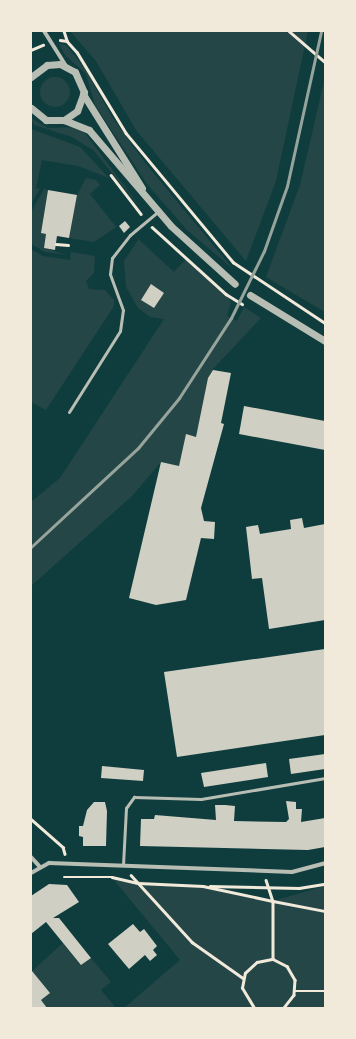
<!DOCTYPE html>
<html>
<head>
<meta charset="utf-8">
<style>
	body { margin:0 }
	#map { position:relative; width:356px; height:1039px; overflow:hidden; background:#0f3d3e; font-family:"Noto Sans",sans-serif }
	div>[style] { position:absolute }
	.green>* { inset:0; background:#244646 }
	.round { border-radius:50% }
	.building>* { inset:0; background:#cfcfc3 }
	.path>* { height:2.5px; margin:-1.25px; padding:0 1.25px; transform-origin:1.25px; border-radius:1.25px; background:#f1e9da }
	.service>* { height:3px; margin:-1.5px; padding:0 1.5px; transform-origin:1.5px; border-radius:1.5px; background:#b8beb3 }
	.minor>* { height:4px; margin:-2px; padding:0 2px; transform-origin:2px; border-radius:2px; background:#b8beb3 }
	.tertiary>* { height:7px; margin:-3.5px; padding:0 3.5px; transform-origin:3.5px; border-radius:3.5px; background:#b8beb3 }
	.rail>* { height:3px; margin:-1.5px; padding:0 1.5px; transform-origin:1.5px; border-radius:1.5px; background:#97a49c }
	span { translate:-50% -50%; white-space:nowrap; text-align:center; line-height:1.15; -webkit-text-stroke:3px #f1e9da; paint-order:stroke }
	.frame { position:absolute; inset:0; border:32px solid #f1e9da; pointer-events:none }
</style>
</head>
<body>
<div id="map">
	<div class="green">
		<div style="clip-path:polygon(70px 31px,308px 31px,276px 181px,246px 261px,136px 130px,96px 61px)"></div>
		<div style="clip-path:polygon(59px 44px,66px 45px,84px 67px,112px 117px,146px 164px,233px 269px,187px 230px,147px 184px,95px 105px,86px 74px,65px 55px)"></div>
		<div style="clip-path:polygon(325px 77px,325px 312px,266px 277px,300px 185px)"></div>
		<div class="round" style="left:40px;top:77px;width:30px;height:30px"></div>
		<div style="clip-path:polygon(31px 118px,48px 128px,74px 127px,85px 133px,144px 212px,93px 150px,72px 137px,34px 125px)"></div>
		<div style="clip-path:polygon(31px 129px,80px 147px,109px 178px,78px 166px,42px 160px,36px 188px,40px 189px,31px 204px)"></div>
		<div style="clip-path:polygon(86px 178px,96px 180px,100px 185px,90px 194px,116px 227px,125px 221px,94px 242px,69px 238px,77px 195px)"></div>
		<div style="clip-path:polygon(44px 189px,48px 190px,41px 232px,46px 234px,44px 248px,67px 255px,45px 252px,31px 244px,31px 212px)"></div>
		<div style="clip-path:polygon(135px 236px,174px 272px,186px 259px,226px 294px,231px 302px,227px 316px,237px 321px,244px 307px,261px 318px,213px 369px,196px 437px,186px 435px,179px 466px,161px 462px,132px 496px,31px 586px,31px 502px,60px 478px,164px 319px,150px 317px,138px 308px,126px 287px,124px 261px,138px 240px)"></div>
		<div style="clip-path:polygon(31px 249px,43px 256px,70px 260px,71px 252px,95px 256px,94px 273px,86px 281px,89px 289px,105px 290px,114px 300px,114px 306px,46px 410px,31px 402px)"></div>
		<div style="clip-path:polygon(113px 879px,203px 886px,273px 901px,325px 886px,325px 1008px,124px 1008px,180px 960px)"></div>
		<div style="clip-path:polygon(63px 943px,81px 965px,91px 958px,111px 982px,101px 990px,116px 1008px,47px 1008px,41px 1000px,50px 993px,32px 971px)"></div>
	</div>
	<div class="building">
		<div style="clip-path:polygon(48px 190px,77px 195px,69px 238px,57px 236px,55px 250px,44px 248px,46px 234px,41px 233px)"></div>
		<div style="clip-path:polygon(125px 221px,130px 227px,124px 233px,119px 226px)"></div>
		<div style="clip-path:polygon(151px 284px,164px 293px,154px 308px,141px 300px)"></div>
		<div style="clip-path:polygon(213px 370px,231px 373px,221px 423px,224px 424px,201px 508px,204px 521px,215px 522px,214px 539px,201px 538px,186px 600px,156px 605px,129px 598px,161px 462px,179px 466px,186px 434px,196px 437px,208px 378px)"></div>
		<div style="clip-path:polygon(244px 406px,325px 421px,325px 450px,239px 434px)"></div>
		<div style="clip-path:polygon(302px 518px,304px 528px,325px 524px,325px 620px,269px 629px,262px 578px,252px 579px,246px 527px,258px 525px,260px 534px,291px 529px,290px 520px)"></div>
		<div style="clip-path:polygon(325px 649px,325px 735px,177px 757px,164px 672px)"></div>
		<div style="clip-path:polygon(325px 754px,325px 769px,291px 774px,289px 759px)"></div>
		<div style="clip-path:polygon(266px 763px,268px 777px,204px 787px,201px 773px)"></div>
		<div style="clip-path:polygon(102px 766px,144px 770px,143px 781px,101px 778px)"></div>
		<div style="clip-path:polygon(286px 801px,296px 802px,296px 809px,302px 809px,301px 822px,325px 818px,325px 847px,308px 850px,140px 846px,141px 819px,154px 819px,155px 815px,216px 820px,215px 805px,225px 805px,235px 806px,234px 821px,286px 822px,289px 819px)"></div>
		<div style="clip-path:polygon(94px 802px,105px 802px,107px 811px,106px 846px,83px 846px,83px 837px,79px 836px,79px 826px,83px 826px,87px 810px)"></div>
		<div style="clip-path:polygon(49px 884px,67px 885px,79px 902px,53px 918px,59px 918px,91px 958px,81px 965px,46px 922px,31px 934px,31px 896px)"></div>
		<div style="clip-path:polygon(133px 924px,140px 932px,144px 929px,157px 946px,153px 950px,157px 955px,150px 961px,145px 955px,129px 969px,108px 944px)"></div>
		<div style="clip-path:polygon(32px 971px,50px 993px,41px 1000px,47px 1008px,31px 1008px)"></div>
	</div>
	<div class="path">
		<div style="left:64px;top:31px;width:9px;rotate:72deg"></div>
		<div style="left:289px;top:31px;width:48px;rotate:40.7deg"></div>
		<div style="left:60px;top:40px;width:7px;rotate:8deg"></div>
		<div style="left:67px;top:41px;width:15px;rotate:48deg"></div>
		<div style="left:77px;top:52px;width:95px;rotate:58.8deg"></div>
		<div style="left:126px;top:133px;width:168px;rotate:50.3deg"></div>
		<div style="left:233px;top:262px;width:110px;rotate:33.5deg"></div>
		<div style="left:31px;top:50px;width:13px;rotate:-23deg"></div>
		<div style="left:111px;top:175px;width:49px;rotate:52.4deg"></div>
		<div style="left:152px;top:227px;width:100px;rotate:42.2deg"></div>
		<div style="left:226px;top:294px;width:19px;rotate:32deg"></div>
		<div style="left:56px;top:244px;width:12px;rotate:5deg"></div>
		<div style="left:31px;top:819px;width:43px;rotate:41.2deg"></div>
		<div style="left:63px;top:847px;width:7px;rotate:74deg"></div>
		<div style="left:131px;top:875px;width:91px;rotate:47.7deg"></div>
		<div style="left:192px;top:942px;width:62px;rotate:35.2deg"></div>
		<div style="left:64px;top:877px;width:48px"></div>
		<div style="left:112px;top:877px;width:27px;rotate:13deg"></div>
		<div style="left:138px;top:883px;width:65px;rotate:2.6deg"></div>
		<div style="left:203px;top:886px;width:72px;rotate:12.1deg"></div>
		<div style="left:273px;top:901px;width:58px;rotate:90deg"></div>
		<div style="left:266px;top:880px;width:22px;rotate:72deg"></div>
		<div style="left:273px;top:901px;width:53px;rotate:10.9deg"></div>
		<div style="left:210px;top:886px;width:89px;rotate:1.3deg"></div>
		<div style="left:299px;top:888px;width:26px;rotate:-9deg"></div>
		<div style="left:295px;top:991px;width:30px"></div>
		<div style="left:254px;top:1008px;width:23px;rotate:-121deg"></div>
		<div style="left:242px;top:988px;width:15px;rotate:-79deg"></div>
		<div style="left:245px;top:973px;width:16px;rotate:-43deg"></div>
		<div style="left:257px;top:962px;width:16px;rotate:-11deg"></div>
		<div style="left:273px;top:959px;width:16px;rotate:27deg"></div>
		<div style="left:287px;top:966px;width:16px;rotate:60deg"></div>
		<div style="left:295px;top:980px;width:15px;rotate:94deg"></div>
		<div style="left:294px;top:995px;width:16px;rotate:128deg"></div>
	</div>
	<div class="service">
		<div style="left:69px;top:412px;width:96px;rotate:-57.8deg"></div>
		<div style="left:120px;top:331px;width:21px;rotate:-82deg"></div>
		<div style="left:123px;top:310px;width:38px;rotate:-110deg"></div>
		<div style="left:110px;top:274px;width:16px;rotate:-83deg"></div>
		<div style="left:112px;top:258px;width:29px;rotate:-52deg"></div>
		<div style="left:130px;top:235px;width:38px;rotate:-40deg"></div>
		<div style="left:123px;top:865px;width:57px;rotate:-87deg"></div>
		<div style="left:126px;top:808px;width:14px;rotate:-54deg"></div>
		<div style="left:134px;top:797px;width:67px;rotate:1.7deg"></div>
		<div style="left:201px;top:799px;width:126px;rotate:-9.6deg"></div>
	</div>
	<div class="minor">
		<div style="left:44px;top:31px;width:41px;rotate:57.8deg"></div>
		<div style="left:31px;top:857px;width:12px;rotate:48deg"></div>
		<div style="left:31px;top:873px;width:21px;rotate:-29deg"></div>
		<div style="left:49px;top:863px;width:243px;rotate:2.1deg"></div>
		<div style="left:292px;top:872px;width:34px;rotate:-15deg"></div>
	</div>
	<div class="tertiary">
		<div style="left:31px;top:77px;width:20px;rotate:-37deg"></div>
		<div style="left:47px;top:65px;width:13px;rotate:-4deg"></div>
		<div style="left:60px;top:64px;width:17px;rotate:28deg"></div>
		<div style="left:75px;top:72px;width:22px;rotate:66deg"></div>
		<div style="left:84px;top:92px;width:20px;rotate:110deg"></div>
		<div style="left:77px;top:111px;width:16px;rotate:145deg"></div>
		<div style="left:64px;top:120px;width:18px;rotate:180deg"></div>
		<div style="left:46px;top:120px;width:19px;rotate:-141deg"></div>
		<div style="left:83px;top:94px;width:111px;rotate:57.9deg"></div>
		<div style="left:64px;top:120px;width:27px;rotate:22deg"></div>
		<div style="left:89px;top:130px;width:126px;rotate:49.5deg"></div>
		<div style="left:171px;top:226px;width:86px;rotate:42.2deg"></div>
		<div style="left:250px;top:295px;width:88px;rotate:31.5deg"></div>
	</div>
	<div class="rail">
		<div style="left:31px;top:547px;width:146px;rotate:-42.8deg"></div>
		<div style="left:138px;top:448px;width:65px;rotate:-50.6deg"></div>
		<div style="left:179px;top:398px;width:95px;rotate:-57deg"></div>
		<div style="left:231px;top:318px;width:75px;rotate:-63.8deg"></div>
		<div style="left:264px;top:251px;width:69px;rotate:-70.5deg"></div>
		<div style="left:287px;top:186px;width:159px;rotate:-77.6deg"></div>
	</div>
	<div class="frame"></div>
</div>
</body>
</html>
